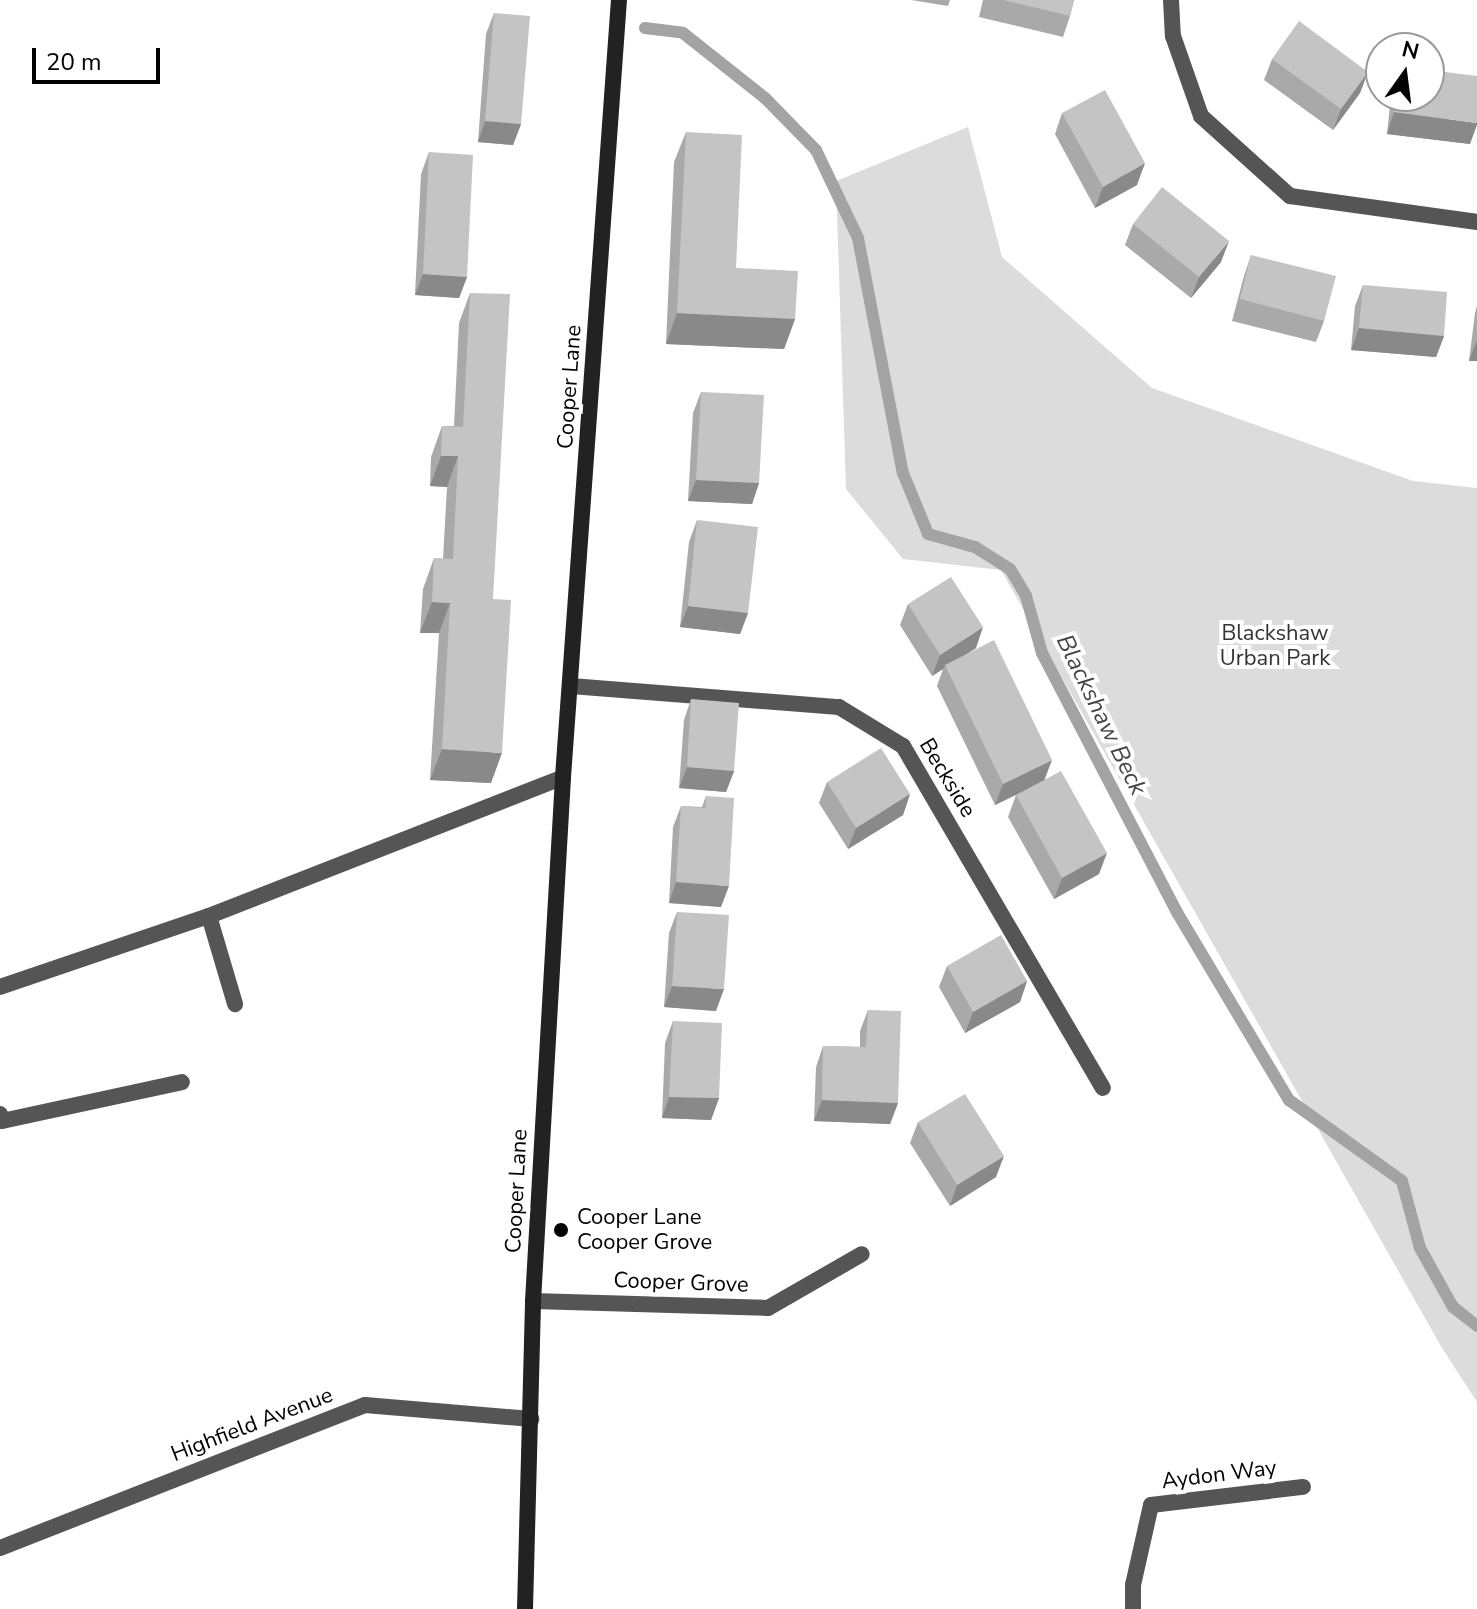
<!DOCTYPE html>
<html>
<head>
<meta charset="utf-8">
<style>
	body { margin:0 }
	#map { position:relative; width:1477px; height:1609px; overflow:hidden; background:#fff; font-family:"Nunito Sans",sans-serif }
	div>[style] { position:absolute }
	.green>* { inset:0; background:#dcdcdc }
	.stream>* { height:12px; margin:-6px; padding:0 6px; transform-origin:6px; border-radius:6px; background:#a3a3a3 }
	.street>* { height:16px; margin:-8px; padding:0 8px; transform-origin:8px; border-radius:8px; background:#555 }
	.secondary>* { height:16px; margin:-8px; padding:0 8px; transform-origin:8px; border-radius:8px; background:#222 }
	.wall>* { inset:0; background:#a9a9a9 }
	.shaded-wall>* { inset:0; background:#898989 }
	.building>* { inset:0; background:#c4c4c4 }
	.dots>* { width:22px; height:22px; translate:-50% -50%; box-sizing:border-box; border:4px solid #fff; border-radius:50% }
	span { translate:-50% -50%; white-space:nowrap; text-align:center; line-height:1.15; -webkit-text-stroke:8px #fff; paint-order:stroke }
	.street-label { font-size:22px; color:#000 }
	.park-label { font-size:22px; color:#333 }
	.poi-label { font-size:22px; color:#000 }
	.left { translate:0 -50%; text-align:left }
	.water-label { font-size:24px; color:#444; font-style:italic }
	.north { position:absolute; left:1365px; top:32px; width:80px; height:80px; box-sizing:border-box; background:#fff; border:2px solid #999; border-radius:50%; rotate:14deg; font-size:22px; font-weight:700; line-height:32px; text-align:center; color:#000 }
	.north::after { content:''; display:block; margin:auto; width:28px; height:36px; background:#000; clip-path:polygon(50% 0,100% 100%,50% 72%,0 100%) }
	.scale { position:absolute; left:32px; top:48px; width:128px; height:36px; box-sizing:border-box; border:4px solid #000; border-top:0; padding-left:10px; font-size:24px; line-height:28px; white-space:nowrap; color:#000; -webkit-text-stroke:6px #fff; paint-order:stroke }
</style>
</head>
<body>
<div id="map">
	<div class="green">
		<div style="clip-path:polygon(968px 127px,1002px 257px,1152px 388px,1413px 481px,1477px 488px,1477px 1402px,1442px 1348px,1001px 570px,903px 559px,846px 489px,836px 181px)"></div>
	</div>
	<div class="stream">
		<div style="left:645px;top:28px;width:38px;rotate:7deg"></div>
		<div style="left:683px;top:33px;width:105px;rotate:38.4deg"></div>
		<div style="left:765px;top:98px;width:73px;rotate:45.6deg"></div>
		<div style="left:816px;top:150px;width:98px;rotate:64.5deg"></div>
		<div style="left:858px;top:238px;width:239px;rotate:79.2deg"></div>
		<div style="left:903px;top:473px;width:66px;rotate:67.7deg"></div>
		<div style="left:928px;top:534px;width:49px;rotate:15.5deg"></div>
		<div style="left:975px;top:547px;width:41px;rotate:32.2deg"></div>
		<div style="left:1010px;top:569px;width:31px;rotate:59deg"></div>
		<div style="left:1026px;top:596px;width:59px;rotate:74.3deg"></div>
		<div style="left:1042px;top:653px;width:294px;rotate:62.5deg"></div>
		<div style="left:1178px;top:914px;width:217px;rotate:59.2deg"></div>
		<div style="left:1289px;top:1100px;width:139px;rotate:35.6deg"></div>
		<div style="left:1402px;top:1181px;width:69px;rotate:75deg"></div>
		<div style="left:1420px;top:1248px;width:68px;rotate:60.8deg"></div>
		<div style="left:1453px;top:1307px;width:31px;rotate:38deg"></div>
	</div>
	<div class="street">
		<div style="left:1171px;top:0;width:36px;rotate:87deg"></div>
		<div style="left:1173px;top:36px;width:85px;rotate:70.7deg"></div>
		<div style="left:1201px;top:116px;width:120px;rotate:42deg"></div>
		<div style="left:1290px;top:196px;width:189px;rotate:7.9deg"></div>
		<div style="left:571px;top:686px;width:269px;rotate:4.5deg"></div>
		<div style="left:839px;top:707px;width:75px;rotate:31.4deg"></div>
		<div style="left:903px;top:746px;width:396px;rotate:59.7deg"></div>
		<div style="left:209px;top:916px;width:92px;rotate:73.5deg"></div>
		<div style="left:0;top:987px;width:221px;rotate:-18.8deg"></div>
		<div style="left:209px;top:916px;width:380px;rotate:-21.4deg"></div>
		<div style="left:0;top:1114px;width:7px;rotate:74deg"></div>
		<div style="left:2px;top:1121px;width:184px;rotate:-12.2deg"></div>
		<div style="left:533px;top:1301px;width:235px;rotate:1.7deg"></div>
		<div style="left:768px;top:1308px;width:108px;rotate:-29.9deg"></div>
		<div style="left:0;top:1548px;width:392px;rotate:-21.4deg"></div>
		<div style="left:365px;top:1405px;width:167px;rotate:4.8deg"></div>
		<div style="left:1133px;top:1609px;width:24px;rotate:-90deg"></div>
		<div style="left:1133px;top:1585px;width:82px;rotate:-77.3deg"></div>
		<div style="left:1151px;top:1505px;width:153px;rotate:-6.8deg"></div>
	</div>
	<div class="secondary">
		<div style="left:525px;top:1609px;width:308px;rotate:-88.5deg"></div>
		<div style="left:533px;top:1301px;width:525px;rotate:-86.72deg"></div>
		<div style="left:563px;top:777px;width:779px;rotate:-85.88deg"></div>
	</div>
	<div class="wall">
		<div style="clip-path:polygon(911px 0,950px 0,948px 6px)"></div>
		<div style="clip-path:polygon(983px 0,1074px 0,1070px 16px,1063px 37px,979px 17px)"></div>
		<div style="clip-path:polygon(494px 13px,521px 124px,513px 145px,478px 142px,486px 34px)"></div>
		<div style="clip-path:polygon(1272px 59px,1368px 72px,1360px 93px,1333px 130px,1264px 80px)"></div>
		<div style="clip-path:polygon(1391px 96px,1429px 96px,1470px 144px,1387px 134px)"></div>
		<div style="clip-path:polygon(1062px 113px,1137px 185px,1095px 208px,1055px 134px)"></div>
		<div style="clip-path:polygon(686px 132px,736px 268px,795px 319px,784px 349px,666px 344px,674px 162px)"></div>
		<div style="clip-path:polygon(429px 152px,467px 277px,459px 298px,415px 295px,421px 174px)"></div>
		<div style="clip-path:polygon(1133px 224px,1221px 262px,1191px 298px,1125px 245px)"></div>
		<div style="clip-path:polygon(1251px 255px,1324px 321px,1316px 342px,1232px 321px,1244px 276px)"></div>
		<div style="clip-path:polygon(1363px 285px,1444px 336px,1436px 357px,1351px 350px,1355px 306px)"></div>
		<div style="clip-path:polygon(470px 293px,493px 599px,491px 783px,430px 780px,439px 633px,420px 633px,423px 589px,434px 558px,443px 559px,447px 487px,430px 486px,431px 457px,442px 426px,454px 426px,459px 323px)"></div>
		<div style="clip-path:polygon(1477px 306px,1477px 361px,1469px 361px,1475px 313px)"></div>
		<div style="clip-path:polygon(701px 392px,759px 483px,752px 504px,688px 501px,693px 413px)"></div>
		<div style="clip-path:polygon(697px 520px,748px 613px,740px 634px,680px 627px,689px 542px)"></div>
		<div style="clip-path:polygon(908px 604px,976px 648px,967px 654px,1045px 779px,1099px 874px,1054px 899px,1008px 817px,1016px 795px,1020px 793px,995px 805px,937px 686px,943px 669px,932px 676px,900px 625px)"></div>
		<div style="clip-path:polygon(691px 699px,734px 771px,726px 792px,679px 788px,684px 720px)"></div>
		<div style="clip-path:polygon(827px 782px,910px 794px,903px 815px,848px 849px,819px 803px)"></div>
		<div style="clip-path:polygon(706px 796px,721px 907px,669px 903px,673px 827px,681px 806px,702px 807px)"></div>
		<div style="clip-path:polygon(677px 912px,716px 1011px,664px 1007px,669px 933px)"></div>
		<div style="clip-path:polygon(947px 966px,1027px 981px,1020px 1002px,965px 1033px,939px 987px)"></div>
		<div style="clip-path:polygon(868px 1010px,898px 1103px,890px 1124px,814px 1121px,816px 1067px,823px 1046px,860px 1047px,860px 1031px)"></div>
		<div style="clip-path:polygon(673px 1021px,719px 1098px,711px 1120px,662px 1118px,665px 1043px)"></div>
		<div style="clip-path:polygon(918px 1122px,996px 1177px,950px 1206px,910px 1143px)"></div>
	</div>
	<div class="shaded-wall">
		<div style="clip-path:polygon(1368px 72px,1360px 93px,1333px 130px,1341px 109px)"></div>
		<div style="clip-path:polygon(1394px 112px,1477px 123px,1477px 125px,1470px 144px,1387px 134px)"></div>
		<div style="clip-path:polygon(485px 121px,521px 124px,513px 145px,478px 142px)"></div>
		<div style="clip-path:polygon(1145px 163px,1137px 185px,1095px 208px,1103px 187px)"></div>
		<div style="clip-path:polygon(1229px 241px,1221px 262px,1191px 298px,1199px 277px)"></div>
		<div style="clip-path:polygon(423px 274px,467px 277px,459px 298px,415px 295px)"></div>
		<div style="clip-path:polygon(677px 313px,795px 319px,784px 349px,666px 344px)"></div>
		<div style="clip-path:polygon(1359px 328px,1444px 336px,1436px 357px,1351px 350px)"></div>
		<div style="clip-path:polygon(1477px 340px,1477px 361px,1469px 361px)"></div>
		<div style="clip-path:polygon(441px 456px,458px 456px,447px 487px,430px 486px)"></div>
		<div style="clip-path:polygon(696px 480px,759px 483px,752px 504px,688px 501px)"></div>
		<div style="clip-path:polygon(432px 602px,450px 603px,439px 633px,420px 633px)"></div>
		<div style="clip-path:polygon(688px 606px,748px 613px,740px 634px,680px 627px)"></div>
		<div style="clip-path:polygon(983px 627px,976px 648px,946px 667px,945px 665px,943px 669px,932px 676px,940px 655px)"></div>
		<div style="clip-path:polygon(442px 749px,502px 753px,491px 783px,430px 780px)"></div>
		<div style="clip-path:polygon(1052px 760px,1044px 781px,995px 805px,1003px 784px)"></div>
		<div style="clip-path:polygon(687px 767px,734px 771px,726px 792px,679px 788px)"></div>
		<div style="clip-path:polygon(910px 794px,903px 815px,848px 849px,856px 828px)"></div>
		<div style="clip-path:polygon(1107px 853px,1099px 874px,1054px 899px,1062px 878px)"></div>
		<div style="clip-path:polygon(676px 882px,729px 886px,721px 907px,669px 903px)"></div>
		<div style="clip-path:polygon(1027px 981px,1020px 1002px,965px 1033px,973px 1012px)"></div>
		<div style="clip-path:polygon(672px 986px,724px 989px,716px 1011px,664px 1007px)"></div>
		<div style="clip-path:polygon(669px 1097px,719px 1098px,711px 1120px,662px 1118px)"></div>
		<div style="clip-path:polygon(822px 1100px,898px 1103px,890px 1124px,814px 1121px)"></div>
		<div style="clip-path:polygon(1004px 1156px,996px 1177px,950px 1206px,957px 1185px)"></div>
	</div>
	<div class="building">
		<div style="clip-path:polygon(1003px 0,1074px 0,1070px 16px)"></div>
		<div style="clip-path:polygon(494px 13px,530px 16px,521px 124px,485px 121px)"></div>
		<div style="clip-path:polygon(1299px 21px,1368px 72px,1341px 109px,1272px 59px)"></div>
		<div style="clip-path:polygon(1429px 70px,1477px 76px,1477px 123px,1394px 112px,1396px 96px,1429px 96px)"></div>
		<div style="clip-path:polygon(1105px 90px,1145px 163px,1103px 187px,1062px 113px)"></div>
		<div style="clip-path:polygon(686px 132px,742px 135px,736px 268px,798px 271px,795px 319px,677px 313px)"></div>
		<div style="clip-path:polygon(429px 152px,473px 155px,467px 277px,423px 274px)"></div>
		<div style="clip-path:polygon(1162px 187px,1229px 241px,1199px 277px,1133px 224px)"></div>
		<div style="clip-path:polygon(1251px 255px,1336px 276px,1324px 321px,1240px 299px)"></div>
		<div style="clip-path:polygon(1363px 285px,1447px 292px,1444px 336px,1359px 328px)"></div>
		<div style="clip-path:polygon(470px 293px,510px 294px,493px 599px,511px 600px,502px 753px,442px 749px,450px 603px,432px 602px,434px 558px,453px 559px,458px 456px,441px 456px,442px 426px,463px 427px)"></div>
		<div style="clip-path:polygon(701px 392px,764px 395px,759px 483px,696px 480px)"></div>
		<div style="clip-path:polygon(697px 520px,758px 527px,748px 613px,688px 606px)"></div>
		<div style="clip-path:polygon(951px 577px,983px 627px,940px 655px,908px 604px)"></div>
		<div style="clip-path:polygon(994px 640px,1052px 760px,1003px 784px,945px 665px)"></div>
		<div style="clip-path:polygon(691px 699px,739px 703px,734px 771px,687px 767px)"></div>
		<div style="clip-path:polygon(881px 748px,910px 794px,856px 828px,827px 782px)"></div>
		<div style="clip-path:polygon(1061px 771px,1107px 853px,1062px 878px,1016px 795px)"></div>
		<div style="clip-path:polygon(706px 796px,734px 798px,729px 886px,676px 882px,681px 806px,705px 808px)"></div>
		<div style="clip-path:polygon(677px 912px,729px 915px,724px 989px,672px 986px)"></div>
		<div style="clip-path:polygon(1001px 935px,1027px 981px,973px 1012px,947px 966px)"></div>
		<div style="clip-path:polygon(868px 1010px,901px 1011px,898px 1103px,822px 1100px,823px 1046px,866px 1047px)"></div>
		<div style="clip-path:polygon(673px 1021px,722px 1023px,719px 1098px,669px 1097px)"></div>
		<div style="clip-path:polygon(965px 1094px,1004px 1156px,957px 1185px,918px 1122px)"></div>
	</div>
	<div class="dots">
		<div style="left:561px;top:1230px;background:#000"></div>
	</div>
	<div class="street-label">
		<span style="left:570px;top:387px;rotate:-86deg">Cooper Lane</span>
		<span style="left:947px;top:778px;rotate:59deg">Beckside</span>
		<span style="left:517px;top:1191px;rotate:-87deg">Cooper Lane</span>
		<span style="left:681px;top:1283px;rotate:2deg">Cooper Grove</span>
		<span style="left:252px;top:1425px;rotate:-21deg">Highfield Avenue</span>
		<span style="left:1219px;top:1475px;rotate:-7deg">Aydon Way</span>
	</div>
	<div class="park-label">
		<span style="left:1275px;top:646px">Blackshaw<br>Urban Park</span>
	</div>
	<div class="poi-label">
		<span class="left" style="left:577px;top:1230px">Cooper Lane<br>Cooper Grove</span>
	</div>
	<div class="water-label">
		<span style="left:1101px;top:715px;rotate:64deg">Blackshaw Beck</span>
	</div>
	<div class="north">N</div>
	<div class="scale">20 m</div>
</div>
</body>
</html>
